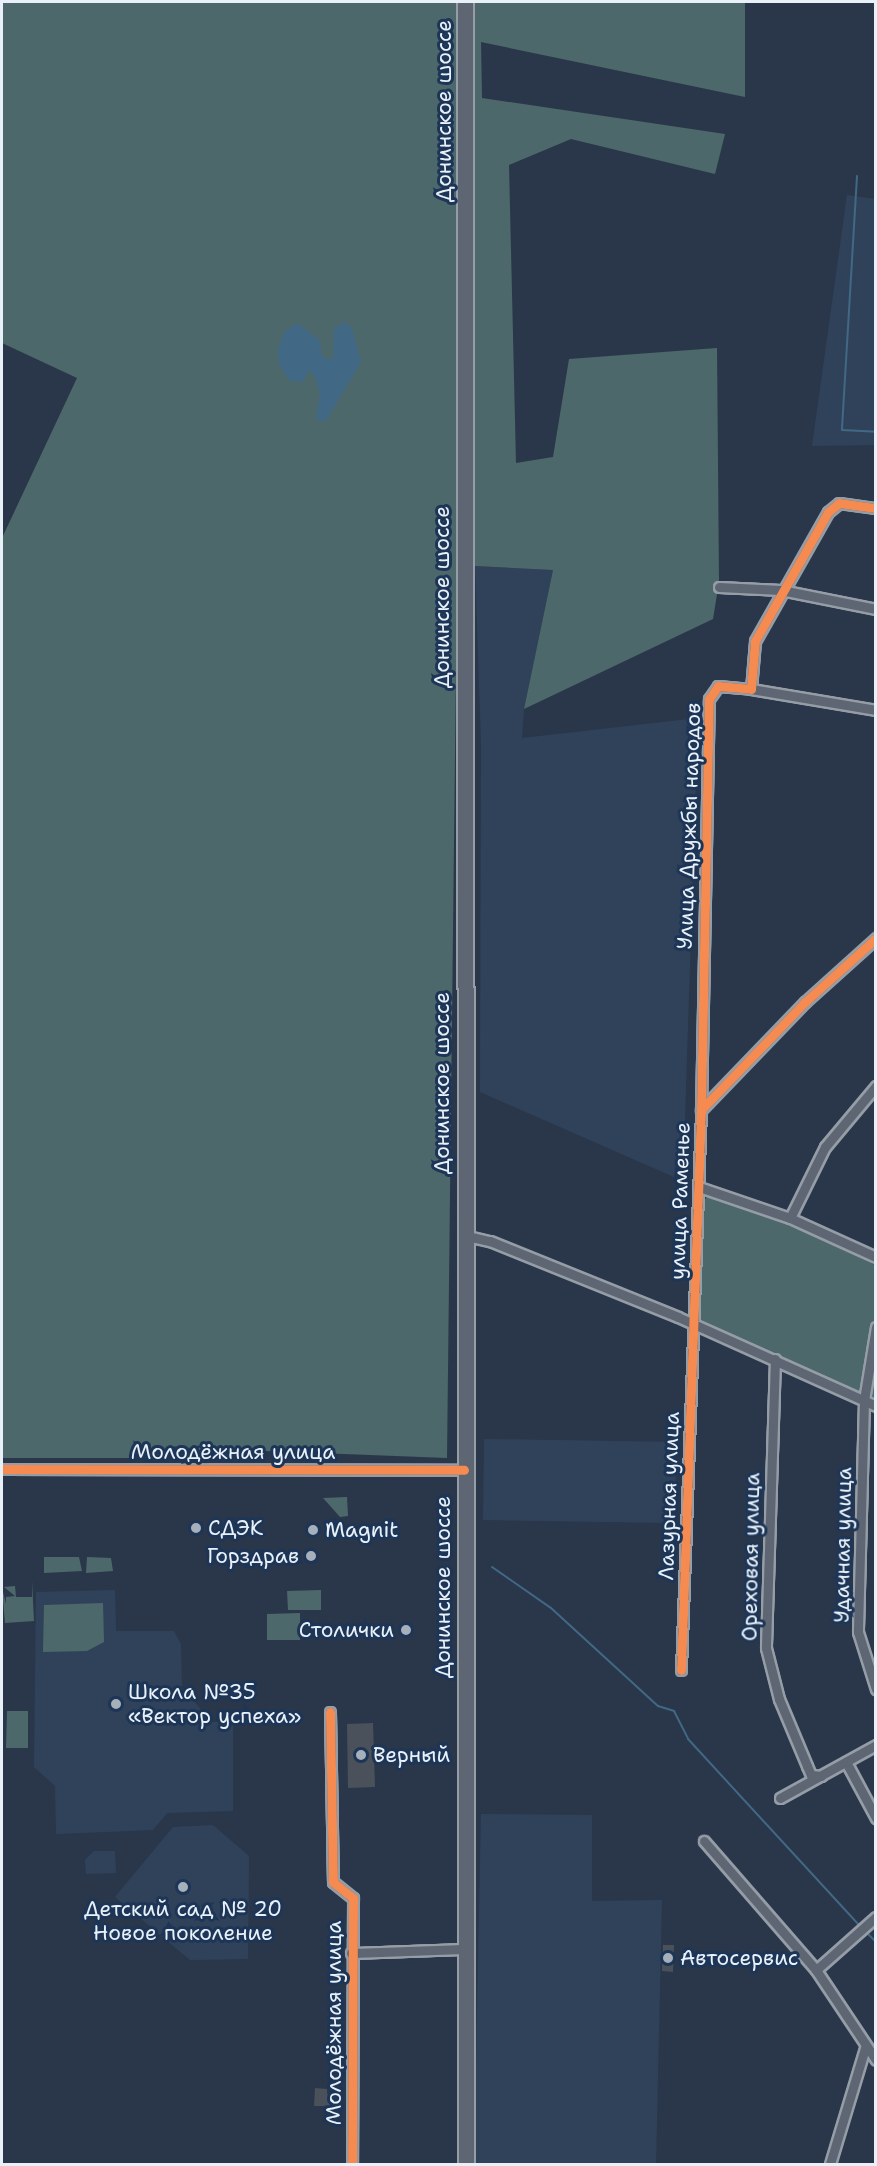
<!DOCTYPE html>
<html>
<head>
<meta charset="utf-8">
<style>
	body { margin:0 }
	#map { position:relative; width:877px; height:2166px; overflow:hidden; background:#2a374a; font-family:"Shantell Sans",sans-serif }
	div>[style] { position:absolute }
	.built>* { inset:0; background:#30425a }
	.green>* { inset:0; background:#4d686a }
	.water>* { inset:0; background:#416884 }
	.stream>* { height:2px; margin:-1px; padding:0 1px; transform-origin:1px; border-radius:1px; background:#416884 }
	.building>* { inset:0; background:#4a515a }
	.roads { filter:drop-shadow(2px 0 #959da7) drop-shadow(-2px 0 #959da7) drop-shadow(0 2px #959da7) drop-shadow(0 -2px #959da7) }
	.minor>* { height:9px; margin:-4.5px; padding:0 4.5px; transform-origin:4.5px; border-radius:4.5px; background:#5d6672 }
	.primary>* { height:15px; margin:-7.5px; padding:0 7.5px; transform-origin:7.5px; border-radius:7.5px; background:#5d6672 }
	.cycleway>* { height:9px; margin:-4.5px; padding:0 4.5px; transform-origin:4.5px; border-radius:4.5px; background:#f68b52 }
	.dots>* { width:16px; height:16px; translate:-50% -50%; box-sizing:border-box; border:3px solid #1d3557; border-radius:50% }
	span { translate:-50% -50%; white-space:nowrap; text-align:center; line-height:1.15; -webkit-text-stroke:6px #1d3557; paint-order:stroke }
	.street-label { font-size:21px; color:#e8f1f8 }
	.poi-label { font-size:21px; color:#e8f1f8 }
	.left { translate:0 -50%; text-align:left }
	.right { translate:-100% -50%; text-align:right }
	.frame { position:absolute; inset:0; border:3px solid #e8f1f8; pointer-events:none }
</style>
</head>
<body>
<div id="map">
	<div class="built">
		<div style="clip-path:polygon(847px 195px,875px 199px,875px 445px,812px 446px)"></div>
		<div style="clip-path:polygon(475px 566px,553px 570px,524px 709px,522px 738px,698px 718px,683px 1181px,480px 1092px,481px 743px)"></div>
		<div style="clip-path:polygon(484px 1439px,677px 1442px,674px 1523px,483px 1520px)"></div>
		<div style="clip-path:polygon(115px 1590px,116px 1631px,174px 1631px,181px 1644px,182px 1687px,212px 1722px,233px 1722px,233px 1811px,167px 1813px,153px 1830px,56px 1834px,55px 1786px,34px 1767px,36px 1592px)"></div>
		<div style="clip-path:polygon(481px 1814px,592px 1815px,592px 1901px,662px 1900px,656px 2164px,474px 2164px)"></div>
		<div style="clip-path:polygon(213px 1825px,249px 1856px,248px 1959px,190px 1960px,115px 1897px,173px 1827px)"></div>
		<div style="clip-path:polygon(94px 1851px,115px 1851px,116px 1873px,86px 1874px,85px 1860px)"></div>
	</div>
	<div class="green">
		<div style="clip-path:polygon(2px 2px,745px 2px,745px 97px,481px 42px,482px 98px,725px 134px,715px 174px,571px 139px,509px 165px,516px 463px,553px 457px,569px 359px,717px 348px,719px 582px,713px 619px,524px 709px,553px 570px,475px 566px,457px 581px,447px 1458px,267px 1451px,190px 1458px,2px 1458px,2px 538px,77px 378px,2px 343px)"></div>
		<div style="clip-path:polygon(711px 1193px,785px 1221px,875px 1265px,875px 1404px,697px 1318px,705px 1199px)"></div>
		<div style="clip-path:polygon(347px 1497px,348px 1516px,340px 1517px,323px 1498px)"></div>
		<div style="clip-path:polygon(44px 1557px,79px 1557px,82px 1571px,44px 1573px)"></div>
		<div style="clip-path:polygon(87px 1557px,111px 1558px,113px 1571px,86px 1573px)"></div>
		<div style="clip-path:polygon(32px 1581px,34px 1621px,5px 1623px,2px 1588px,6px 1604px,6px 1597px,15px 1596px,4px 1587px,15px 1586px,16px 1597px,32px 1597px)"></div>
		<div style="clip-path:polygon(321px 1590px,321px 1610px,288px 1610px,287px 1591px)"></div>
		<div style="clip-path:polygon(103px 1603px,104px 1642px,87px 1651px,43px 1652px,44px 1605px)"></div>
		<div style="clip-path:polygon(300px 1613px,300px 1640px,267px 1640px,267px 1614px)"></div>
		<div style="clip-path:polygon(7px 1711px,28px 1711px,28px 1748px,6px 1748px)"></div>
	</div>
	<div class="water">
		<div style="clip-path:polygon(345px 322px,352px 328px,361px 362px,325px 422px,316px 419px,320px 394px,315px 377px,309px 370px,303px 382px,289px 381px,279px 364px,278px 348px,285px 331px,298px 323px,320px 341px,322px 356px,333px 360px,334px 328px)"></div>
	</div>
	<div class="stream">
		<div style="left:857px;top:176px;width:254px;rotate:93.4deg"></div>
		<div style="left:842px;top:430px;width:34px;rotate:3deg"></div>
		<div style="left:492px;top:1567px;width:72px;rotate:34.8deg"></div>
		<div style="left:551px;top:1608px;width:145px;rotate:42.5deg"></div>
		<div style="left:658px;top:1706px;width:17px;rotate:17deg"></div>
		<div style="left:674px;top:1711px;width:31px;rotate:63deg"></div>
		<div style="left:688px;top:1739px;width:254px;rotate:47.4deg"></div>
		<div style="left:864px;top:1930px;width:17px;rotate:45deg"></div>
	</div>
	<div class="building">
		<div style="clip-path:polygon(373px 1723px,375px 1787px,348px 1788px,347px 1724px)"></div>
		<div style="clip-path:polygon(663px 1945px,674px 1945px,673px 1972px,662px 1971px)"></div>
		<div style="clip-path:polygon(315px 2088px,327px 2089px,327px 2094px,334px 2095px,333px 2106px,314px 2106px)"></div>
	</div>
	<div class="roads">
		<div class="minor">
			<div style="left:719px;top:587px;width:62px;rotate:2.8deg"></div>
			<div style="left:781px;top:590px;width:97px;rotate:11.3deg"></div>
			<div style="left:751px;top:689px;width:127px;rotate:9.5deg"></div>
			<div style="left:701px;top:1110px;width:411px;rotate:-88.9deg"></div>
			<div style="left:709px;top:699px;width:16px;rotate:-55deg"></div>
			<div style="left:718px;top:686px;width:33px;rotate:5deg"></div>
			<div style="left:751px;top:689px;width:48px;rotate:-85.2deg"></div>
			<div style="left:755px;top:641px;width:148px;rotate:-60.5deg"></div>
			<div style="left:828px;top:512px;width:14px;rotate:-39deg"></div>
			<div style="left:839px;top:503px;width:37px;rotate:8deg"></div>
			<div style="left:699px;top:1187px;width:96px;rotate:18.8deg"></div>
			<div style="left:790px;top:1218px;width:94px;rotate:24.4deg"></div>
			<div style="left:790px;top:1218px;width:79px;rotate:-63.8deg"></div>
			<div style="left:825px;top:1147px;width:80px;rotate:-50.1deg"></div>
			<div style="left:463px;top:1235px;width:28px;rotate:13deg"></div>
			<div style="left:490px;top:1241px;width:203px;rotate:22deg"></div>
			<div style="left:678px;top:1317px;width:217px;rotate:24.2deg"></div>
			<div style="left:876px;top:1327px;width:74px;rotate:99.3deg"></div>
			<div style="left:864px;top:1400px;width:232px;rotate:91.5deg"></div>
			<div style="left:858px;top:1632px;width:60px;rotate:72.5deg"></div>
			<div style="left:775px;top:1359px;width:289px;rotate:91.8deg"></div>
			<div style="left:766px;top:1648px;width:53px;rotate:75.7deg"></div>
			<div style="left:779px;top:1699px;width:73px;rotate:67.3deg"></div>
			<div style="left:807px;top:1766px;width:10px;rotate:66deg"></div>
			<div style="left:811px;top:1775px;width:10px;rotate:6deg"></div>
			<div style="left:2px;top:1469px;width:462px;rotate:0.1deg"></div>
			<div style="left:681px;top:1670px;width:560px;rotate:-87.95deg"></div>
			<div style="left:701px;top:1110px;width:150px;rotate:-46.1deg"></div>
			<div style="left:805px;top:1002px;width:96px;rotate:-42deg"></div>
			<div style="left:330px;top:1712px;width:170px;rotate:89deg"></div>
			<div style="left:333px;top:1882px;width:26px;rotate:39deg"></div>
			<div style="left:353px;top:1898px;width:266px;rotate:90.2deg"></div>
			<div style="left:846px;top:1762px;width:64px;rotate:61.8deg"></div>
			<div style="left:780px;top:1798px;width:110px;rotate:-28.9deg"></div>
			<div style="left:704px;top:1841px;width:171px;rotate:49deg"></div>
			<div style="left:816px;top:1970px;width:108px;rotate:56.3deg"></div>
			<div style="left:351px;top:1953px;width:114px;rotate:-2deg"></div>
			<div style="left:816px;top:1970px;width:80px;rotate:-41.5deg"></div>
			<div style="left:830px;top:2164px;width:124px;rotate:-73.2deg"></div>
		</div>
		<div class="primary">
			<div style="left:465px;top:2px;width:2162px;rotate:89.97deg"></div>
		</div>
	</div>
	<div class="cycleway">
		<div style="left:701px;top:1110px;width:411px;rotate:-88.9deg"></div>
		<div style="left:709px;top:699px;width:16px;rotate:-55deg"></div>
		<div style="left:718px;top:686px;width:33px;rotate:5deg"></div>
		<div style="left:751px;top:689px;width:48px;rotate:-85.2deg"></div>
		<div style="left:755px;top:641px;width:148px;rotate:-60.5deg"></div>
		<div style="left:828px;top:512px;width:14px;rotate:-39deg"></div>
		<div style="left:839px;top:503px;width:37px;rotate:8deg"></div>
		<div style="left:2px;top:1469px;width:462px;rotate:0.1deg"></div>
		<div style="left:681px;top:1670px;width:560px;rotate:-87.95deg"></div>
		<div style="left:701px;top:1110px;width:150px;rotate:-46.1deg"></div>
		<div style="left:805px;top:1002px;width:96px;rotate:-42deg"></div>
		<div style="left:330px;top:1712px;width:170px;rotate:89deg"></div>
		<div style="left:333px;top:1882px;width:26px;rotate:39deg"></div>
		<div style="left:353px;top:1898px;width:266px;rotate:90.2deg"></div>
	</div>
	<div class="dots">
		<div style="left:196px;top:1528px;background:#a6b0bb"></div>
		<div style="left:313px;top:1530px;background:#a6b0bb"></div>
		<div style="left:311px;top:1556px;background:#a6b0bb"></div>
		<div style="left:406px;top:1630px;background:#a6b0bb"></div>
		<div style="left:116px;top:1704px;background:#a6b0bb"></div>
		<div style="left:361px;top:1755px;background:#a6b0bb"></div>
		<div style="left:183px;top:1887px;background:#a6b0bb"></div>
		<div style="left:668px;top:1958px;background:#a6b0bb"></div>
	</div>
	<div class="street-label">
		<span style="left:444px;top:111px;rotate:-90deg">Донинское шоссе</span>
		<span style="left:442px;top:597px;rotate:-90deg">Донинское шоссе</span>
		<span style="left:689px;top:826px;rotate:-88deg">Улица Дружбы народов</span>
		<span style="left:442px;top:1083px;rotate:-90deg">Донинское шоссе</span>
		<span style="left:680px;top:1201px;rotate:-88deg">улица Раменье</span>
		<span style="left:233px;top:1452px">Молодёжная улица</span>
		<span style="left:669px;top:1496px;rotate:-88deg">Лазурная улица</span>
		<span style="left:843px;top:1545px;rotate:-89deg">Удачная улица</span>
		<span style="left:751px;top:1557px;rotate:-89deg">Ореховая улица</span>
		<span style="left:443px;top:1587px;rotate:-90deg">Донинское шоссе</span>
		<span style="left:334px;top:2023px;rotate:-90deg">Молодёжная улица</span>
	</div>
	<div class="poi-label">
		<span class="left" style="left:208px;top:1528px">СДЭК</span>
		<span class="left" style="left:325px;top:1530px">Magnit</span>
		<span class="right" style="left:299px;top:1556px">Горздрав</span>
		<span class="right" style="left:394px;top:1630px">Столички</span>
		<span class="left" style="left:128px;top:1704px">Школа №35<br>«Вектор успеха»</span>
		<span class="left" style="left:373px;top:1755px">Верный</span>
		<span style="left:183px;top:1921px">Детский сад № 20<br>Новое поколение</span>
		<span class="left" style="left:680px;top:1958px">Автосервис</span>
	</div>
	<div class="frame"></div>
</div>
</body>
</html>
